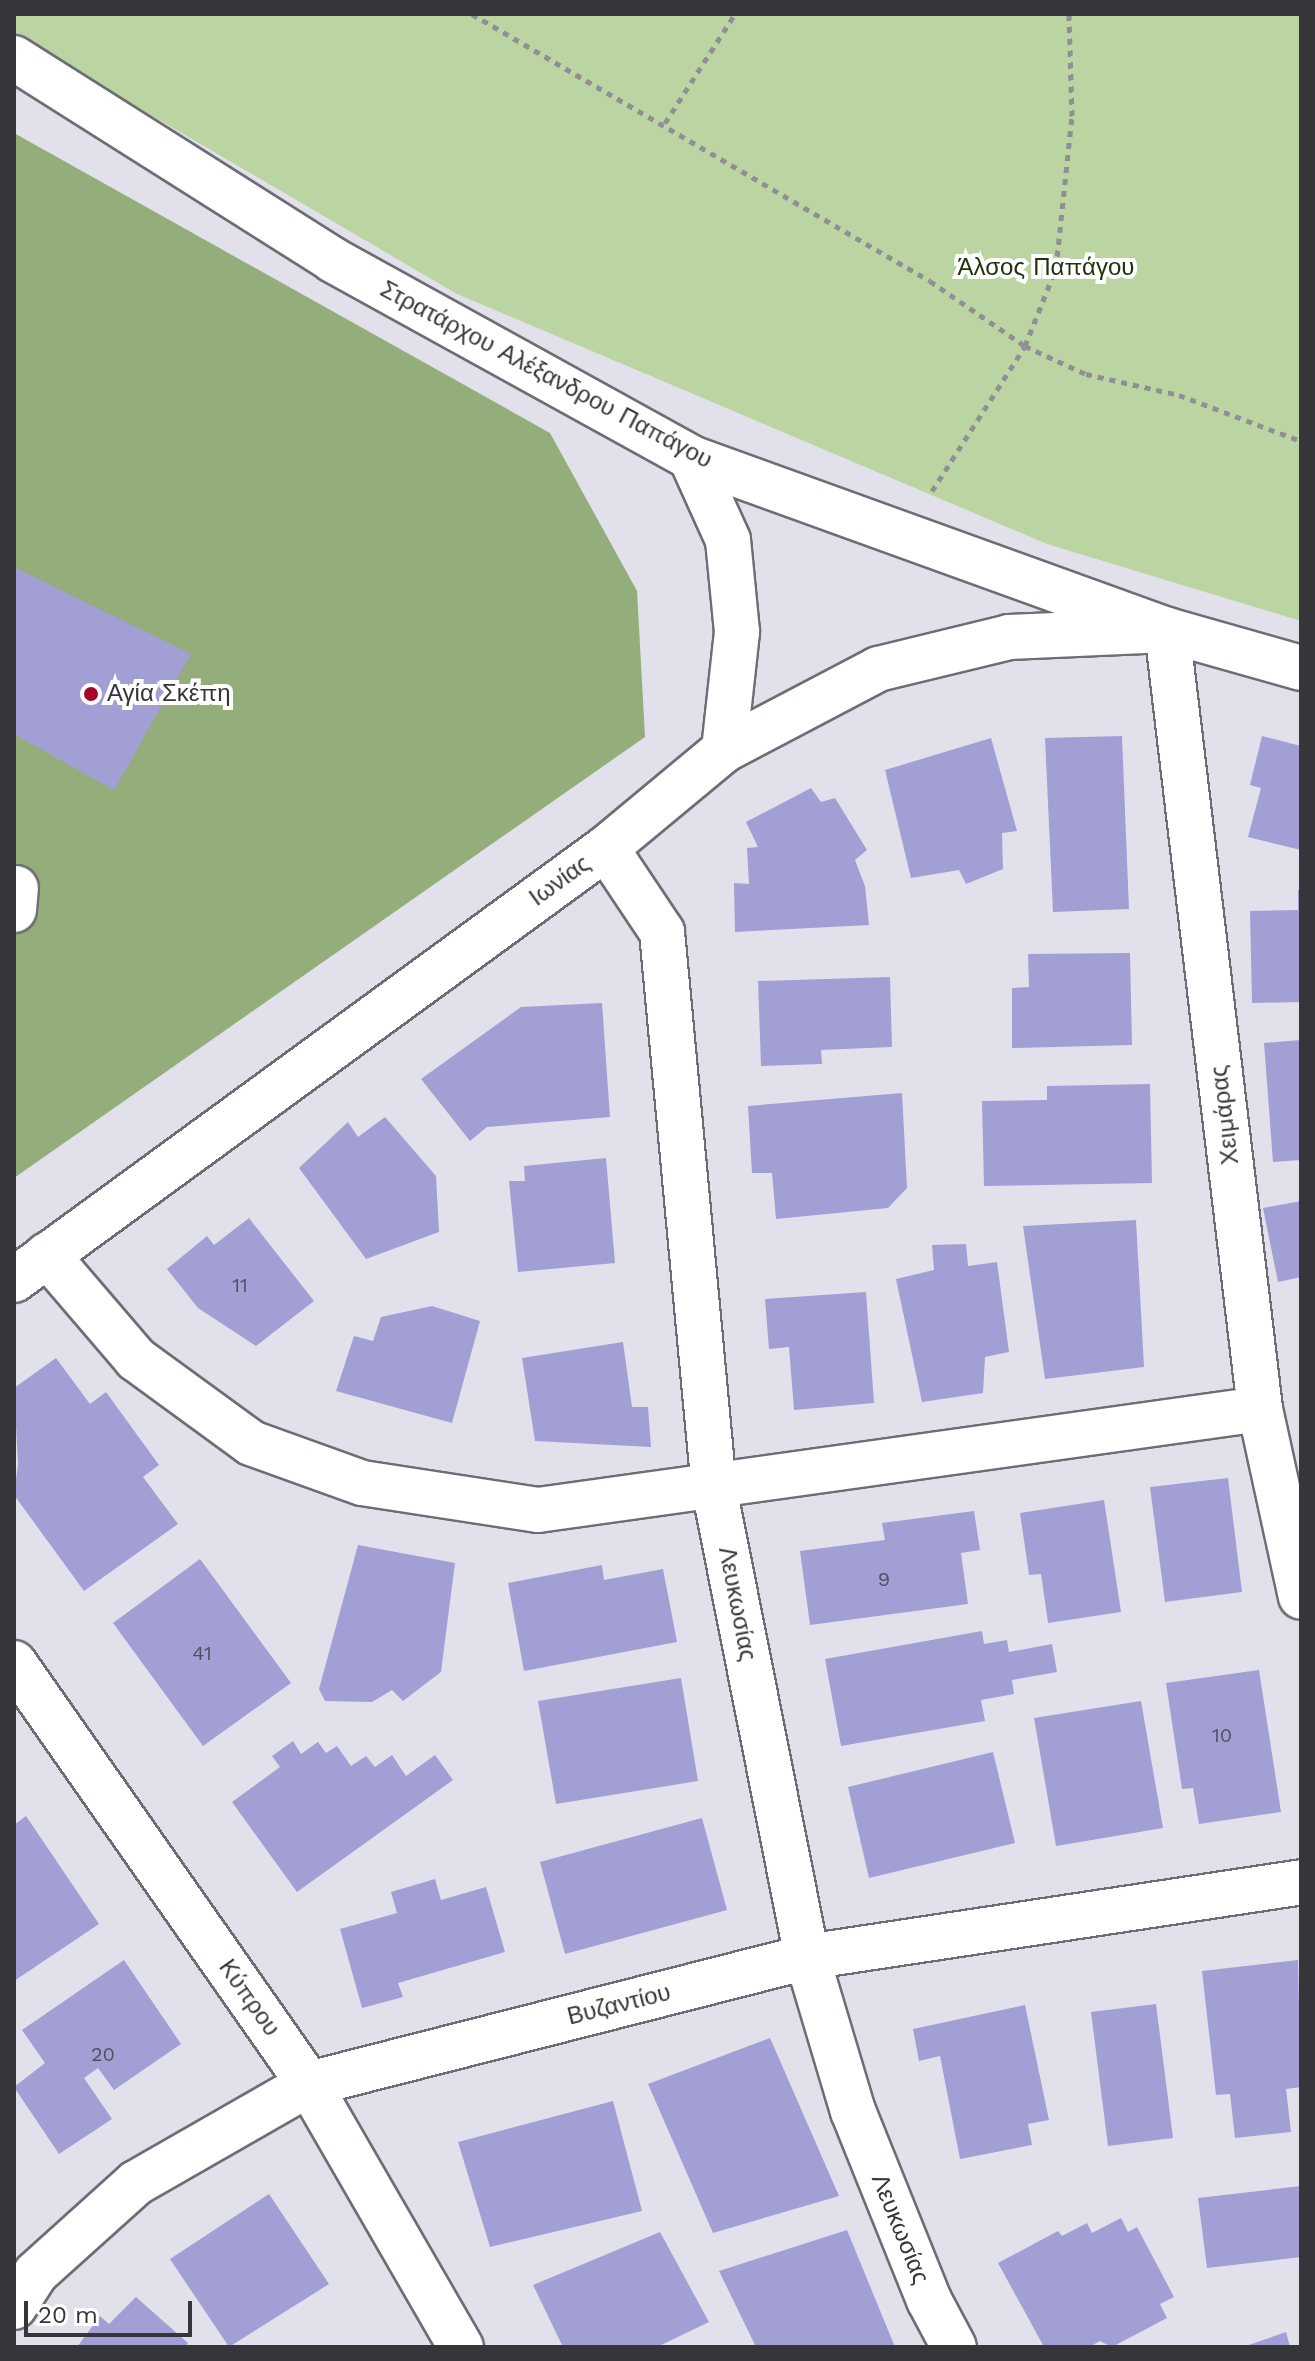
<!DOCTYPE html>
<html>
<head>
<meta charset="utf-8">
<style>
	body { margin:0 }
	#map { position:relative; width:1315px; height:2361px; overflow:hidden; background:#e2e1eb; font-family:"Work Sans",sans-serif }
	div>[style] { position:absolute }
	.green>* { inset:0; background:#bad5a1 }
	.forest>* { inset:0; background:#93ae7a }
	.building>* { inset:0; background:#a29fd5 }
	.path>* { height:5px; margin-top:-2.5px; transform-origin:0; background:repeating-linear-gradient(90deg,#908f96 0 6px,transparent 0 12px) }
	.roads { filter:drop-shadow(2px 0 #6d6d75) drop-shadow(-2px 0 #6d6d75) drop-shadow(0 2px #6d6d75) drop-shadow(0 -2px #6d6d75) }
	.minor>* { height:44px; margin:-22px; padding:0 22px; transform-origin:22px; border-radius:22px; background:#fff }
	.dots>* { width:22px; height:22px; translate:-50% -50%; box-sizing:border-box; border:4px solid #fff; border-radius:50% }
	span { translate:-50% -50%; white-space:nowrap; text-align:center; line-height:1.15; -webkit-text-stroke:8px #fff; paint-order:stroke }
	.number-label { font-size:20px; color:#515061 }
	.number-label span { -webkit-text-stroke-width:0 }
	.park-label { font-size:24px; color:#21330c }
	.street-label { font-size:24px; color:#36363a }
	.poi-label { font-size:24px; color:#36363a }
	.left { translate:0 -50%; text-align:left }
	.frame { position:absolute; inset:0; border:16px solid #36363a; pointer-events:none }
	.scale { position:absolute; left:24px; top:2301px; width:168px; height:36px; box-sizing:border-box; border:4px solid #36363a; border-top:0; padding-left:10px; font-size:24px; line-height:28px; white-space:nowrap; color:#36363a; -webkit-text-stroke:6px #fff; paint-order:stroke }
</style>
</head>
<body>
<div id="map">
	<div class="green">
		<div style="clip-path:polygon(14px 14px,1301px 14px,1301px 621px,1047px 544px,457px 294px,14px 35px)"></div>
	</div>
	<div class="forest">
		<div style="clip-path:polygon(14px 133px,550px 433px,637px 591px,645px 737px,14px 1178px)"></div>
	</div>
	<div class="building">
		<div style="clip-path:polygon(14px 567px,191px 654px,114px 790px,14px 734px)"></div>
		<div style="clip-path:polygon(1122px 736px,1129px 909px,1053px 912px,1045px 738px)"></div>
		<div style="clip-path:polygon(1262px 736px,1301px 746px,1301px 850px,1248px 837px,1261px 788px,1250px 785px)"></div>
		<div style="clip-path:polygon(991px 738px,1017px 831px,1002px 833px,1003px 869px,966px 884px,959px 870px,911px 878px,885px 770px)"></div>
		<div style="clip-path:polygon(811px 788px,821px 802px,835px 798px,867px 850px,855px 860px,865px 886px,869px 925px,735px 932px,734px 883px,749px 884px,747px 848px,758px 847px,746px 822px)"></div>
		<div style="clip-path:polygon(1298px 890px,1301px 890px,1301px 1002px,1252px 1003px,1250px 911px,1298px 910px)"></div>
		<div style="clip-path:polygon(1130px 953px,1132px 1045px,1012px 1048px,1012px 988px,1029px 987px,1028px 954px)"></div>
		<div style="clip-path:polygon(890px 977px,892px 1047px,821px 1050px,822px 1064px,761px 1066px,758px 981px)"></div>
		<div style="clip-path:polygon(602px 1003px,610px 1117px,487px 1127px,470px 1141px,421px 1079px,521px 1007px)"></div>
		<div style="clip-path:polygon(1301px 1040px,1301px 1160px,1273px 1162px,1264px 1043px)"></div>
		<div style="clip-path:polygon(1150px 1084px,1152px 1183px,984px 1186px,982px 1101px,1047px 1100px,1047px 1086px)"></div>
		<div style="clip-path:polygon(902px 1093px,907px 1188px,888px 1208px,776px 1219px,772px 1173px,752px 1173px,748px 1106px)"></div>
		<div style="clip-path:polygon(385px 1117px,436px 1176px,439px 1232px,366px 1259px,299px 1168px,348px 1122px,358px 1137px)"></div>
		<div style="clip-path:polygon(606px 1158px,615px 1263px,518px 1272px,509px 1181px,525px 1181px,524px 1166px)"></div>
		<div style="clip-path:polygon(1301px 1201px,1301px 1277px,1278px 1282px,1263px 1208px)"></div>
		<div style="clip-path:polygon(249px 1218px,314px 1301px,256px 1346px,198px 1308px,167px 1269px,207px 1236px,214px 1245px)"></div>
		<div style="clip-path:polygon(1136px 1220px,1144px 1367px,1045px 1379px,1023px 1226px)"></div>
		<div style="clip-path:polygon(966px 1244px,968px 1266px,997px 1262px,1009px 1352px,985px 1357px,983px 1393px,922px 1402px,896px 1279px,934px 1270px,932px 1245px)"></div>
		<div style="clip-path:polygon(866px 1292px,874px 1403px,794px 1410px,789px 1347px,769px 1349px,765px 1299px)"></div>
		<div style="clip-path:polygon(432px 1306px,480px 1321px,452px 1423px,336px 1391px,354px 1336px,373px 1341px,381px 1317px)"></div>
		<div style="clip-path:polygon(623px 1342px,632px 1407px,648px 1407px,651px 1447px,535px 1441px,522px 1358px)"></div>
		<div style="clip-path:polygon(56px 1358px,90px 1404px,106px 1392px,159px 1465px,143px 1477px,178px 1524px,84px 1591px,14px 1495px,18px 1464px,14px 1388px)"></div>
		<div style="clip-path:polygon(1228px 1478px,1242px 1592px,1165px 1602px,1150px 1487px)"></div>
		<div style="clip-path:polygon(1104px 1500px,1121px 1612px,1048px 1623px,1041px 1574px,1029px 1575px,1020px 1513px)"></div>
		<div style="clip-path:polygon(974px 1511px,980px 1550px,961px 1553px,968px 1604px,810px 1625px,800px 1551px,885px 1540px,882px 1523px)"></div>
		<div style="clip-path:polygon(358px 1545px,455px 1563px,441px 1672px,403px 1701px,392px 1690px,372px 1702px,325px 1701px,319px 1689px)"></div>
		<div style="clip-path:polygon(200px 1559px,291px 1683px,203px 1746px,113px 1623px)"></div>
		<div style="clip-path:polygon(602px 1565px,604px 1580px,663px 1569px,677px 1642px,524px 1671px,508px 1583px)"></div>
		<div style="clip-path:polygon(982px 1631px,984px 1644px,1007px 1640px,1009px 1652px,1052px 1644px,1057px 1672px,1012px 1680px,1014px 1694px,981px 1700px,985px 1721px,841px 1746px,825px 1659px)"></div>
		<div style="clip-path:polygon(1259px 1670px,1281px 1812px,1199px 1824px,1193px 1788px,1182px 1789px,1166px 1683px)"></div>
		<div style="clip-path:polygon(681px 1678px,698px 1781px,556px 1804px,538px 1701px)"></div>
		<div style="clip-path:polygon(1141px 1701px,1163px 1828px,1056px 1846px,1034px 1718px)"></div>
		<div style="clip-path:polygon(293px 1741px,301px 1754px,318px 1742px,326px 1753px,337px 1746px,351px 1766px,366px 1756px,375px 1767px,392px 1755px,406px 1776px,435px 1755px,453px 1780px,297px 1892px,232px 1802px,280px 1767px,272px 1756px)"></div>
		<div style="clip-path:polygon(993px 1752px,1015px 1843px,869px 1878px,848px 1787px)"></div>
		<div style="clip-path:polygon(26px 1816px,99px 1924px,14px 1981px,14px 1825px)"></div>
		<div style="clip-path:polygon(702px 1818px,727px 1910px,565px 1954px,540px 1862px)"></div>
		<div style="clip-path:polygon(435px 1879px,441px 1900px,486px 1887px,505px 1952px,398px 1983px,403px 1997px,362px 2008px,340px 1929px,397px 1913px,391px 1892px)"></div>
		<div style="clip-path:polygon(124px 1960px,181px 2044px,114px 2090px,98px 2068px,84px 2078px,112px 2119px,59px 2154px,14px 2087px,45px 2063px,22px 2030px)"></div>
		<div style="clip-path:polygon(1298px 1960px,1301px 2087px,1286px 2089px,1291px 2132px,1235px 2138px,1230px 2094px,1216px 2095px,1202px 1971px)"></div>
		<div style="clip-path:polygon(1156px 2004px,1173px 2138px,1108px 2146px,1091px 2012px)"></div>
		<div style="clip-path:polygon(1025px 2005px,1049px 2120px,1028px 2124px,1032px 2145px,960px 2159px,940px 2056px,919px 2061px,913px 2029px)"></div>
		<div style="clip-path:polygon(770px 2038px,839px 2196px,713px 2233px,648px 2084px)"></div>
		<div style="clip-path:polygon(613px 2101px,642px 2211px,490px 2247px,458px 2142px)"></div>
		<div style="clip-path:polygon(1301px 2186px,1301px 2257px,1207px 2268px,1198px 2198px)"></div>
		<div style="clip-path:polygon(269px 2194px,329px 2284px,229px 2347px,170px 2259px)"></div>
		<div style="clip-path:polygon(1121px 2218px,1128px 2232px,1137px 2227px,1174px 2297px,1160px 2304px,1167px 2318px,1112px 2347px,1100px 2341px,1089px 2347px,1044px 2347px,998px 2263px,1058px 2231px,1062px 2236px,1087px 2223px,1092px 2233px)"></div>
		<div style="clip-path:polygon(847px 2230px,895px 2347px,756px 2347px,719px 2271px)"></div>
		<div style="clip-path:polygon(660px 2232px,709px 2322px,657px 2347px,563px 2347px,533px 2285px)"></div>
		<div style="clip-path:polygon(136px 2297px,188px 2343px,186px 2347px,77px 2347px,100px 2316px,109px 2324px)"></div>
		<div style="clip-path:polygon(1286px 2332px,1290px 2347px,1243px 2347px)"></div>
	</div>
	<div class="path">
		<div style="left:472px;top:14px;width:530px;rotate:30.24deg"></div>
		<div style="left:930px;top:281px;width:115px;rotate:34.4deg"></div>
		<div style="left:1025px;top:346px;width:67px;rotate:24.7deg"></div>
		<div style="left:1086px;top:374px;width:95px;rotate:12.7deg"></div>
		<div style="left:1179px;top:395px;width:130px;rotate:20.7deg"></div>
		<div style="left:665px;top:123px;width:130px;rotate:-57.3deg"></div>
		<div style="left:932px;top:491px;width:172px;rotate:-57.3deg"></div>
		<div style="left:1025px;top:346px;width:84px;rotate:-68.3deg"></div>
		<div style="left:1056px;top:268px;width:153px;rotate:-84deg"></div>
		<div style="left:1072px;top:116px;width:102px;rotate:-91.7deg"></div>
	</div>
	<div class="roads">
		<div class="minor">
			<div style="left:14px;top:58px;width:378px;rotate:32.3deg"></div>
			<div style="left:333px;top:260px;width:409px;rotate:28.9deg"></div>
			<div style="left:691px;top:458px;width:506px;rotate:19.87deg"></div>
			<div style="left:1167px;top:630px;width:139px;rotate:15.8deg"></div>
			<div style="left:691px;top:458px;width:90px;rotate:65.7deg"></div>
			<div style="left:728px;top:540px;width:92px;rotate:84.4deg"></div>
			<div style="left:737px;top:632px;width:119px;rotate:96.3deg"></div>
			<div style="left:606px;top:848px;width:101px;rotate:56.3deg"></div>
			<div style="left:662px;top:932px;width:558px;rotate:84.66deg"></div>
			<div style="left:714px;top:1488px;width:478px;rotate:78.8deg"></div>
			<div style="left:807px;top:1957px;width:161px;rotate:73.4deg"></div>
			<div style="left:853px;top:2111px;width:204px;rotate:68.1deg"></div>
			<div style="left:929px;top:2300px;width:53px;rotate:62deg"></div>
			<div style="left:14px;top:910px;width:22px;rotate:-85deg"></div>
			<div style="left:47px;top:1255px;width:137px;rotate:49.4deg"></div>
			<div style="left:136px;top:1359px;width:142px;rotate:36.1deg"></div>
			<div style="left:251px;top:1443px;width:118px;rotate:19.8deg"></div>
			<div style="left:362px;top:1483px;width:178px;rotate:8.7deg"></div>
			<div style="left:538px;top:1510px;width:729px;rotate:-7.96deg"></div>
			<div style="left:14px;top:1280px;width:733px;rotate:-36.12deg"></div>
			<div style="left:606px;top:848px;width:153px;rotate:-39.7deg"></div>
			<div style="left:724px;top:750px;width:174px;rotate:-27.7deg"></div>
			<div style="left:878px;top:669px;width:135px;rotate:-13.7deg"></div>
			<div style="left:1009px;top:637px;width:158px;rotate:-2.5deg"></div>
			<div style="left:1167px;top:630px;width:785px;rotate:83.19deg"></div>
			<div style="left:1260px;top:1409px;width:192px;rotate:77.7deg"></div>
			<div style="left:14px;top:1663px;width:514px;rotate:54.98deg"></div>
			<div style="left:309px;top:2084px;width:304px;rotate:60deg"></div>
			<div style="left:14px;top:2307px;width:40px;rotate:-57.1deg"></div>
			<div style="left:36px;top:2273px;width:135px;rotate:-42deg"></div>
			<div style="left:136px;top:2183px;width:199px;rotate:-29.8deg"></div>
			<div style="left:309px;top:2084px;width:514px;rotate:-14.31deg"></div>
			<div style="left:807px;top:1957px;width:500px;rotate:-8.6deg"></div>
		</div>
	</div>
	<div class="dots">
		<div style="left:91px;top:694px;background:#a4072b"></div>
	</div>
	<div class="number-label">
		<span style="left:240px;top:1285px">11</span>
		<span style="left:884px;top:1579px">9</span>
		<span style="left:202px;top:1653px">41</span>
		<span style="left:1222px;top:1735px">10</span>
		<span style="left:103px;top:2054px">20</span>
	</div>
	<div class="park-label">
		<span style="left:1046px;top:268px">Άλσος Παπάγου</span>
	</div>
	<div class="street-label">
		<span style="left:546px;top:375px;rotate:28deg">Στρατάρχου Αλέξανδρου Παπάγου</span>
		<span style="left:560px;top:881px;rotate:-36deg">Ιωνίας</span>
		<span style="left:1225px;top:1115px;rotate:-97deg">Χειμάρας</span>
		<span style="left:737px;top:1604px;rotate:79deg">Λευκωσίας</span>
		<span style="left:249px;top:1998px;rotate:55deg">Κύπρου</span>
		<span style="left:619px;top:2005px;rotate:-14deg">Βυζαντίου</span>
		<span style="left:900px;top:2229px;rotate:68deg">Λευκωσίας</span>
	</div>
	<div class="poi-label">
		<span class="left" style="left:107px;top:694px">Αγία Σκέπη</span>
	</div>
	<div class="frame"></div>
	<div class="scale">20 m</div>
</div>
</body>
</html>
